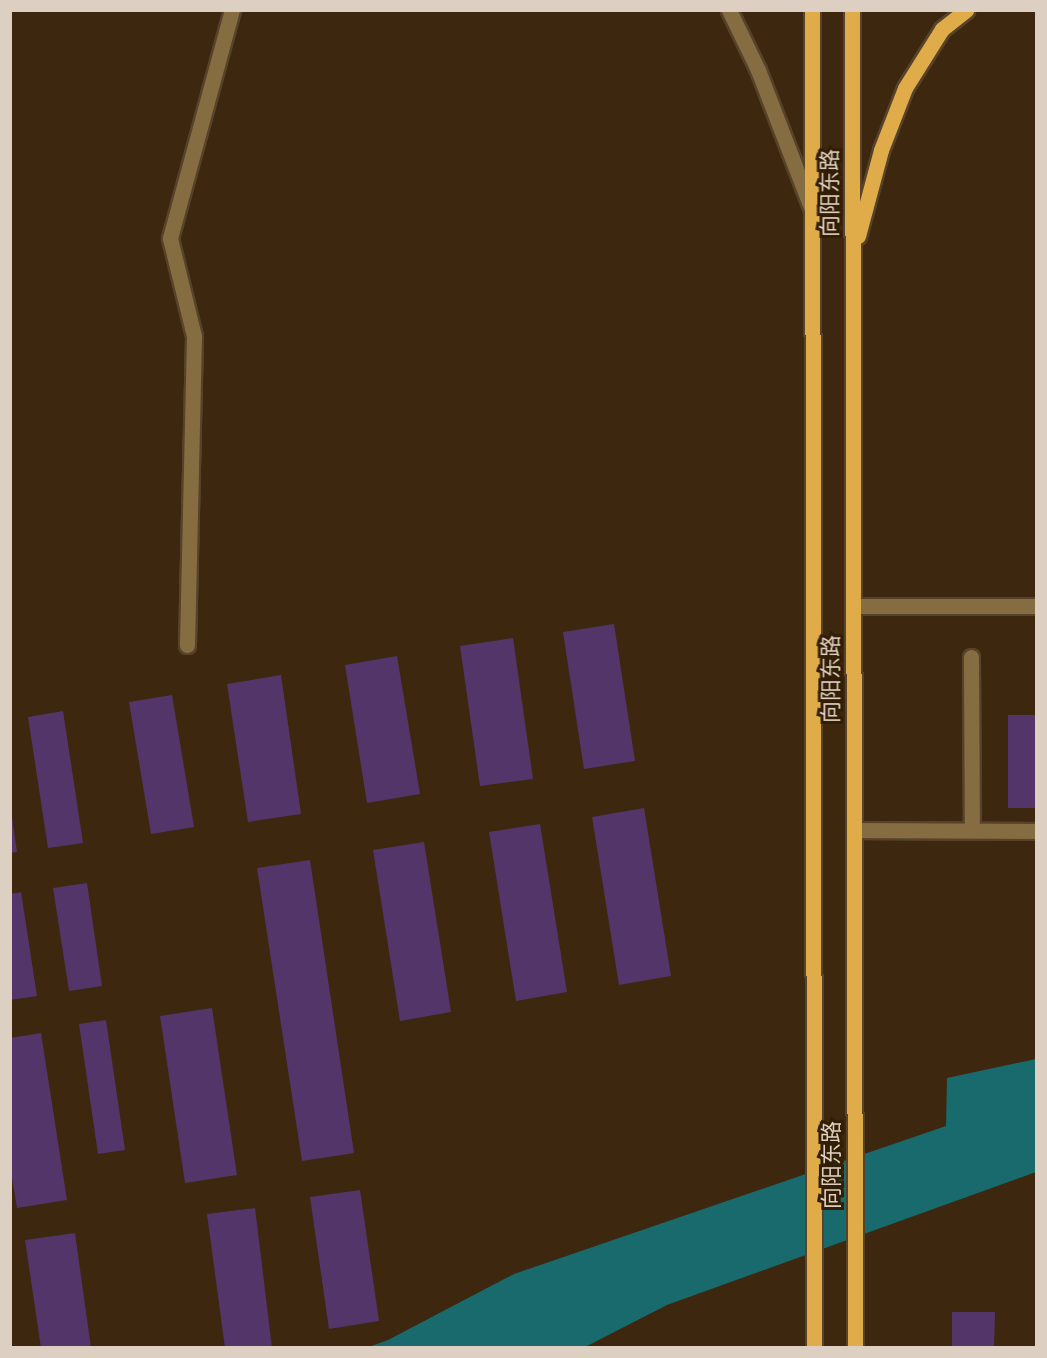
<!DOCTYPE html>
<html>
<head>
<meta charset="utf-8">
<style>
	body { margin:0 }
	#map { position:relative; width:1047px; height:1358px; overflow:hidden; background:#3d270e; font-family:"Space Grotesk","Noto Sans SC",sans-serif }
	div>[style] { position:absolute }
	.water>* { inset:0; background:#196a6c }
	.building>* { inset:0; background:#543569 }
	.roads { filter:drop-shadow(2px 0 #57422b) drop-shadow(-2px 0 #57422b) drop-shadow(0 2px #57422b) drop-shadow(0 -2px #57422b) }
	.minor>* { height:15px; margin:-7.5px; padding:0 7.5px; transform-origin:7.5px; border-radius:7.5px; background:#866d41 }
	.major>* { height:15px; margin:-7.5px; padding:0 7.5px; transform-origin:7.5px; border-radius:7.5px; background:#e0ac49 }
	span { translate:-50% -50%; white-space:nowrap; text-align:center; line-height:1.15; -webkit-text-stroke:6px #321e04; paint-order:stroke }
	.street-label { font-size:22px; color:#ddcfc1 }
	.frame { position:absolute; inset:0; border:12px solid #ddcfc1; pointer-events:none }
</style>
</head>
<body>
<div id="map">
	<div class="water">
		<div style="clip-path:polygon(1036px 1059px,1036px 1172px,667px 1305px,585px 1347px,366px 1348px,388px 1340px,514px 1274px,946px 1126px,947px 1078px)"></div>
	</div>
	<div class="building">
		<div style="clip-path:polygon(614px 624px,635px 761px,584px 769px,563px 632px)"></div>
		<div style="clip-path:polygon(513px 638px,533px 779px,480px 786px,460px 646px)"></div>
		<div style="clip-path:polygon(397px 656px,420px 794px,367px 803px,345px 665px)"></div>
		<div style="clip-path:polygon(281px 675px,301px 814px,248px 822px,227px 684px)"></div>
		<div style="clip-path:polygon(172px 695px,194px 827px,151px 834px,129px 702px)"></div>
		<div style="clip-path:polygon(63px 711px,83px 843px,48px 848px,28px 717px)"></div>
		<div style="clip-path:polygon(1008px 715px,1035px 715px,1035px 808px,1008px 808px)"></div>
		<div style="clip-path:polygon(644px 808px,671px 976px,619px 985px,592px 817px)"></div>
		<div style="clip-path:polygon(12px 817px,17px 852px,10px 853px,10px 818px)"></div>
		<div style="clip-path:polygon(540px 824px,567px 992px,516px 1001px,489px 832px)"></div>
		<div style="clip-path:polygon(424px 842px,451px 1012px,400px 1021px,373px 850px)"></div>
		<div style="clip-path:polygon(310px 860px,354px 1153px,302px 1161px,257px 868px)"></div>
		<div style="clip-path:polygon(87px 883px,102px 986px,69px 991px,53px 888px)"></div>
		<div style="clip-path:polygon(21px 892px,37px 996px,10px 1000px,10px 894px)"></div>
		<div style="clip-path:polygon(212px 1008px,237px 1175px,185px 1183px,160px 1016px)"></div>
		<div style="clip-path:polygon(106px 1020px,125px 1150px,98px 1154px,79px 1024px)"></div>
		<div style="clip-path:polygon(41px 1033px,67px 1200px,17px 1208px,10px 1167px,10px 1038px)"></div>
		<div style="clip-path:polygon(360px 1190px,379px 1321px,329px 1329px,310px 1197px)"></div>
		<div style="clip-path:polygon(255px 1208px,272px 1348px,225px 1348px,207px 1214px)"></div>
		<div style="clip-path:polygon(75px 1233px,91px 1348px,41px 1348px,25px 1240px)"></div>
		<div style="clip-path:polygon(952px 1312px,995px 1312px,994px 1348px,952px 1348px)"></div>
	</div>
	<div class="roads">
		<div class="minor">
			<div style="left:729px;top:10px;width:67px;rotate:64.2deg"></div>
			<div style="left:758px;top:70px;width:150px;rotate:68.9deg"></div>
			<div style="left:853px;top:606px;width:183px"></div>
			<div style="left:187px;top:645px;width:309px;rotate:-88.7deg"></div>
			<div style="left:194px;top:336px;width:101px;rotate:-103.8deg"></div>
			<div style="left:170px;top:238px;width:236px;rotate:-74.8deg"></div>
			<div style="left:971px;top:657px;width:172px;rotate:89.7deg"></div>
			<div style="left:855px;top:830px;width:181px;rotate:0.3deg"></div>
		</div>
		<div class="major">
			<div style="left:812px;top:10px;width:1338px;rotate:89.91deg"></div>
			<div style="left:852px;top:10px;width:1338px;rotate:89.87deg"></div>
			<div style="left:858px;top:236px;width:89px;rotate:-75deg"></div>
			<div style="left:881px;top:150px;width:66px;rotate:-68.8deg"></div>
			<div style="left:905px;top:88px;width:70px;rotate:-57.9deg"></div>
			<div style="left:942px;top:29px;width:31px;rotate:-38deg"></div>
		</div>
	</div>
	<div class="street-label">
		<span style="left:830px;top:193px;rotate:-90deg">向阳东路</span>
		<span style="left:831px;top:679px;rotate:-90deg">向阳东路</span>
		<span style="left:832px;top:1165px;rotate:-90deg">向阳东路</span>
	</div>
	<div class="frame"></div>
</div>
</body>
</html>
